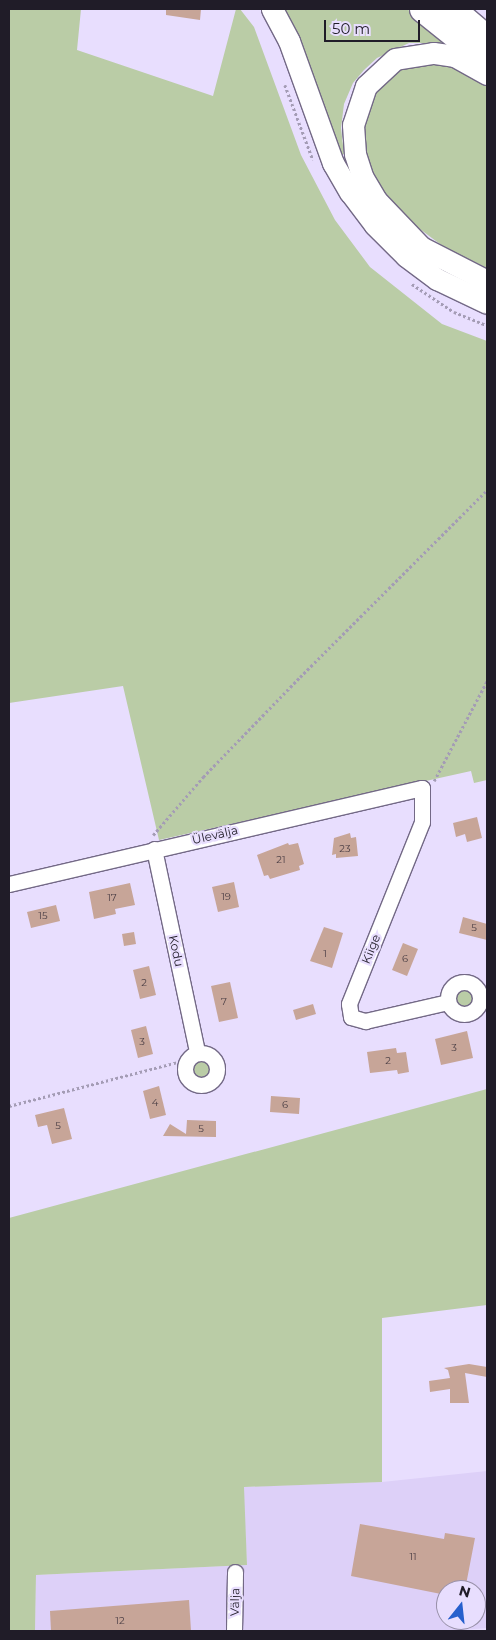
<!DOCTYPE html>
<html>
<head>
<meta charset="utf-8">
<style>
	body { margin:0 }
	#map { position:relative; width:496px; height:1640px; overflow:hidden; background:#e8defe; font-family:Montserrat,sans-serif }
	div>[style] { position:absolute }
	.built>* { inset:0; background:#ddd0f8 }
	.green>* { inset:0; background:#bacca6 }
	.round { border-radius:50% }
	.building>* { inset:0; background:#c7a598 }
	.path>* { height:2.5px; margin-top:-1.25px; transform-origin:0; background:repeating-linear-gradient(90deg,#a49cb5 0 2.5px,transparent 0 5px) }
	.roads { filter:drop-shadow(1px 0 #736986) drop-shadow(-1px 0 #736986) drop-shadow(0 1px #736986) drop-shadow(0 -1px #736986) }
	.minor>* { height:15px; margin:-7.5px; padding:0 7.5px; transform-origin:7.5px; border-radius:7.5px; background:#fff }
	.minor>.ring { margin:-7.5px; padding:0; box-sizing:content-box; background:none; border:15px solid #fff; border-radius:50% }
	.secondary>* { height:21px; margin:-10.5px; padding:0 10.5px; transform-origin:10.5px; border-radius:10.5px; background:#fff }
	.trunk>* { height:25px; margin:-12.5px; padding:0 12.5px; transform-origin:12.5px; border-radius:12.5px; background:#fff }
	span { translate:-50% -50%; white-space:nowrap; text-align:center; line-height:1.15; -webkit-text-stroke:4.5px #e8defe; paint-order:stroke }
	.number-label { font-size:10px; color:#4a3e44 }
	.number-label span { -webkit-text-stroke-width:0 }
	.street-label { font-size:12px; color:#201c28 }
	.frame { position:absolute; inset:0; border:10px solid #201c28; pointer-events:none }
	.north { position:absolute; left:436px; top:1580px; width:50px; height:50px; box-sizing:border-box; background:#e8defe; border:1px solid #9890a8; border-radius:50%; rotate:16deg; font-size:14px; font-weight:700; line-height:20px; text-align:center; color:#201c28 }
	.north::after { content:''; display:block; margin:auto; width:18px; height:22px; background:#2760cd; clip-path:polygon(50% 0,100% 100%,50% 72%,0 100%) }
	.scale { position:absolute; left:324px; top:20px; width:96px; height:22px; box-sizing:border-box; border:2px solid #201c28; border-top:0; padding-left:6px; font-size:15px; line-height:18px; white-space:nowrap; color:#201c28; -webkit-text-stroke:4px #e8defe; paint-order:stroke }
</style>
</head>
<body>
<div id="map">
	<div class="built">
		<div style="clip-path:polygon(evenodd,487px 1471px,487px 1628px,450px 1631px,35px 1631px,36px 1575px,247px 1565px,243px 1487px,382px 1482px,487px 1471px,446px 1590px,476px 1590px,476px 1620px,446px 1620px,446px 1590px)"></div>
	</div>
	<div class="green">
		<div style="clip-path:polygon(9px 9px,81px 9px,77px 50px,213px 96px,236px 9px,240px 9px,254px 27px,301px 155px,335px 220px,370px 267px,442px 324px,487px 341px,487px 780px,474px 783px,471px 771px,159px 840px,123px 686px,9px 703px)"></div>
		<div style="clip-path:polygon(281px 9px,407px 9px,452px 43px,409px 43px,377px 58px,364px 70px,353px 83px,344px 104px,341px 128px,344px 154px,337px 157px)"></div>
		<div style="clip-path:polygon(446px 62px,487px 82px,487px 268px,444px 247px,405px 218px,381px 191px,367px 165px,361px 132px,375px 89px,389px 75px,409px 65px)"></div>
		<div class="round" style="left:453px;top:986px;width:22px;height:22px"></div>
		<div class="round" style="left:190px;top:1058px;width:22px;height:22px"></div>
		<div style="clip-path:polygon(487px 1089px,487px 1305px,382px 1318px,382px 1482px,244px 1487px,247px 1565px,36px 1575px,35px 1631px,9px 1631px,9px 1218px)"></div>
	</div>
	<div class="building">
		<div style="clip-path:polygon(166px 9px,201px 9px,200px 20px,166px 15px)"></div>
		<div style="clip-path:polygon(477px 817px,482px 838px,467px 842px,465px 834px,456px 837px,453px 823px)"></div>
		<div style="clip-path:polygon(350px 833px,351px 838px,356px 837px,358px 856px,336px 858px,336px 854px,332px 855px,334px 838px)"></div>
		<div style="clip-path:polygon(288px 843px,289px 845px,298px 843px,304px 864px,299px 866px,300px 870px,270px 879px,268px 875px,264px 876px,257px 855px)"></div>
		<div style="clip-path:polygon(234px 882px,239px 907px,218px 912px,212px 887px)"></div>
		<div style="clip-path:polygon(130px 883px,135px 905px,115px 909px,116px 914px,94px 919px,89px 892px)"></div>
		<div style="clip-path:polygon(56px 905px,60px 921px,31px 928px,27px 912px)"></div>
		<div style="clip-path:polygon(463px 917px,487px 924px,487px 940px,459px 933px)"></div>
		<div style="clip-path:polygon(324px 927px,343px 933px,332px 968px,310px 961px)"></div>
		<div style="clip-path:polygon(134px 932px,136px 944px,124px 946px,122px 934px)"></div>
		<div style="clip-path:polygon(403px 943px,418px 949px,407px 976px,392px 970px)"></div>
		<div style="clip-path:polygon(149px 966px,156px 995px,140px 999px,133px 970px)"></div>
		<div style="clip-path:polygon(230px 982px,238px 1018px,219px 1022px,211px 986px)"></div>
		<div style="clip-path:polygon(313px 1004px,316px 1014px,296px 1020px,293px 1010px)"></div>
		<div style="clip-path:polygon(146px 1026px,153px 1054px,138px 1058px,131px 1030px)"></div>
		<div style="clip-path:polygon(467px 1031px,473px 1058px,441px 1065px,435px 1039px)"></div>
		<div style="clip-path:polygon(396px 1048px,397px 1053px,406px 1052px,409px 1072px,398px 1074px,397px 1070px,370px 1073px,367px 1052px)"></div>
		<div style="clip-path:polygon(159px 1086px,166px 1115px,150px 1119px,143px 1091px)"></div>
		<div style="clip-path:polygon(271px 1096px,300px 1098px,299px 1114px,270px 1112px)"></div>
		<div style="clip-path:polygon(64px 1108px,72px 1139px,52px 1144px,47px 1125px,38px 1127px,35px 1115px)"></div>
		<div style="clip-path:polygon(187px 1120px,216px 1121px,216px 1137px,163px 1136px,170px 1124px,186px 1134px)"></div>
		<div style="clip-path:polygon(469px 1364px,487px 1367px,487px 1377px,465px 1373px,469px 1403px,450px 1403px,450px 1389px,430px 1392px,429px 1381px,450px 1378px,448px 1370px,444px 1368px)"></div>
		<div style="clip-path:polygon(360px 1524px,444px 1539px,445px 1533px,475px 1538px,465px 1590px,446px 1590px,446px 1595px,351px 1576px)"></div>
		<div style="clip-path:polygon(189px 1600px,191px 1631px,51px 1631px,50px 1611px)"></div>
	</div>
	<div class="path">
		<div style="left:285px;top:85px;width:80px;rotate:69.5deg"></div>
		<div style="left:412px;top:284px;width:50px;rotate:33.7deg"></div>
		<div style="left:454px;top:312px;width:35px;rotate:22deg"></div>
		<div style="left:434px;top:781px;width:113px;rotate:-62.1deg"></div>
		<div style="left:153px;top:835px;width:77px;rotate:-49.2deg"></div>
		<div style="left:203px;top:777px;width:139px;rotate:-45.9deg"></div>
		<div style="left:300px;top:677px;width:264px;rotate:-45deg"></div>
		<div style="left:9px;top:1106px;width:183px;rotate:-14.6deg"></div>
	</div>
	<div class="roads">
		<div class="minor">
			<div style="left:154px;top:849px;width:208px;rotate:78deg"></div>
			<div style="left:9px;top:884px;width:424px;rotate:-13.1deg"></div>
			<div style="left:422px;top:788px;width:34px;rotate:90deg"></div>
			<div style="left:422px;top:822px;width:196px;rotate:111.9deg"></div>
			<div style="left:349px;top:1004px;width:13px;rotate:81deg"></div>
			<div style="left:351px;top:1017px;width:15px;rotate:16deg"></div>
			<div style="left:365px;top:1021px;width:85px;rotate:-12.9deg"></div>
			<div class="ring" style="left:448px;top:982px;width:17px;height:17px"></div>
			<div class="ring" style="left:185px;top:1053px;width:17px;height:17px"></div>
			<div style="left:234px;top:1631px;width:59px;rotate:-89deg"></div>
		</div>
		<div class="secondary">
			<div style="left:272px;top:9px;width:36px;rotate:62deg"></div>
			<div style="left:289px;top:41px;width:130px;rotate:70.2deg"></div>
			<div style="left:333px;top:163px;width:34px;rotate:60deg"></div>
			<div style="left:350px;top:192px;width:41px;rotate:52.9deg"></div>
			<div style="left:375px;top:225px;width:44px;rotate:45deg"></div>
			<div style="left:406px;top:256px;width:39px;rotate:37deg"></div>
			<div style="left:437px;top:279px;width:55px;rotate:25.6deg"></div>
			<div style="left:487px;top:74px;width:37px;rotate:-151deg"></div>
			<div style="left:455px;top:56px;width:22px;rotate:-172deg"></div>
			<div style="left:433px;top:53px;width:38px;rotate:171deg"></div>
			<div style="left:395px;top:59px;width:40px;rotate:137deg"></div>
			<div style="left:366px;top:86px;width:41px;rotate:108.4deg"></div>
			<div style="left:353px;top:125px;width:29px;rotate:86deg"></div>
			<div style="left:355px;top:154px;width:25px;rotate:72deg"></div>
			<div style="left:363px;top:178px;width:26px;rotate:59deg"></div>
			<div style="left:376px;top:200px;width:65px;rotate:46.2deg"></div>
			<div style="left:421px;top:247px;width:74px;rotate:27.3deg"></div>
		</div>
		<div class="trunk">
			<div style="left:422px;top:9px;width:83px;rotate:38.7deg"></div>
			<div style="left:453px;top:9px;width:45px;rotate:40.5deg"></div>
		</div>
	</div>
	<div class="number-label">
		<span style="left:345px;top:849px">23</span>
		<span style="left:281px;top:860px">21</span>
		<span style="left:226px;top:897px">19</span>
		<span style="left:112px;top:898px">17</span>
		<span style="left:43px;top:916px">15</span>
		<span style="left:474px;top:928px">5</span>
		<span style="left:325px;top:954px">1</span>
		<span style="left:405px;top:959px">6</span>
		<span style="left:144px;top:983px">2</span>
		<span style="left:224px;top:1002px">7</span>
		<span style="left:142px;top:1042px">3</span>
		<span style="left:454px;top:1048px">3</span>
		<span style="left:388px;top:1061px">2</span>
		<span style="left:155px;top:1103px">4</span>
		<span style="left:285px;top:1105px">6</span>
		<span style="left:58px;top:1126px">5</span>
		<span style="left:201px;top:1129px">5</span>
		<span style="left:413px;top:1557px">11</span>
		<span style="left:120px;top:1621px">12</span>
	</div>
	<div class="street-label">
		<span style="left:215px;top:835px;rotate:-13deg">Ülevälja</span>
		<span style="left:371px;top:949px;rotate:-68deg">Kiige</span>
		<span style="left:176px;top:951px;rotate:78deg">Kodu</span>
		<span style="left:235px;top:1602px;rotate:-89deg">Välja</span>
	</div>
	<div class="frame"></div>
	<div class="north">N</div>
	<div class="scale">50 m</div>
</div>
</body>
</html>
